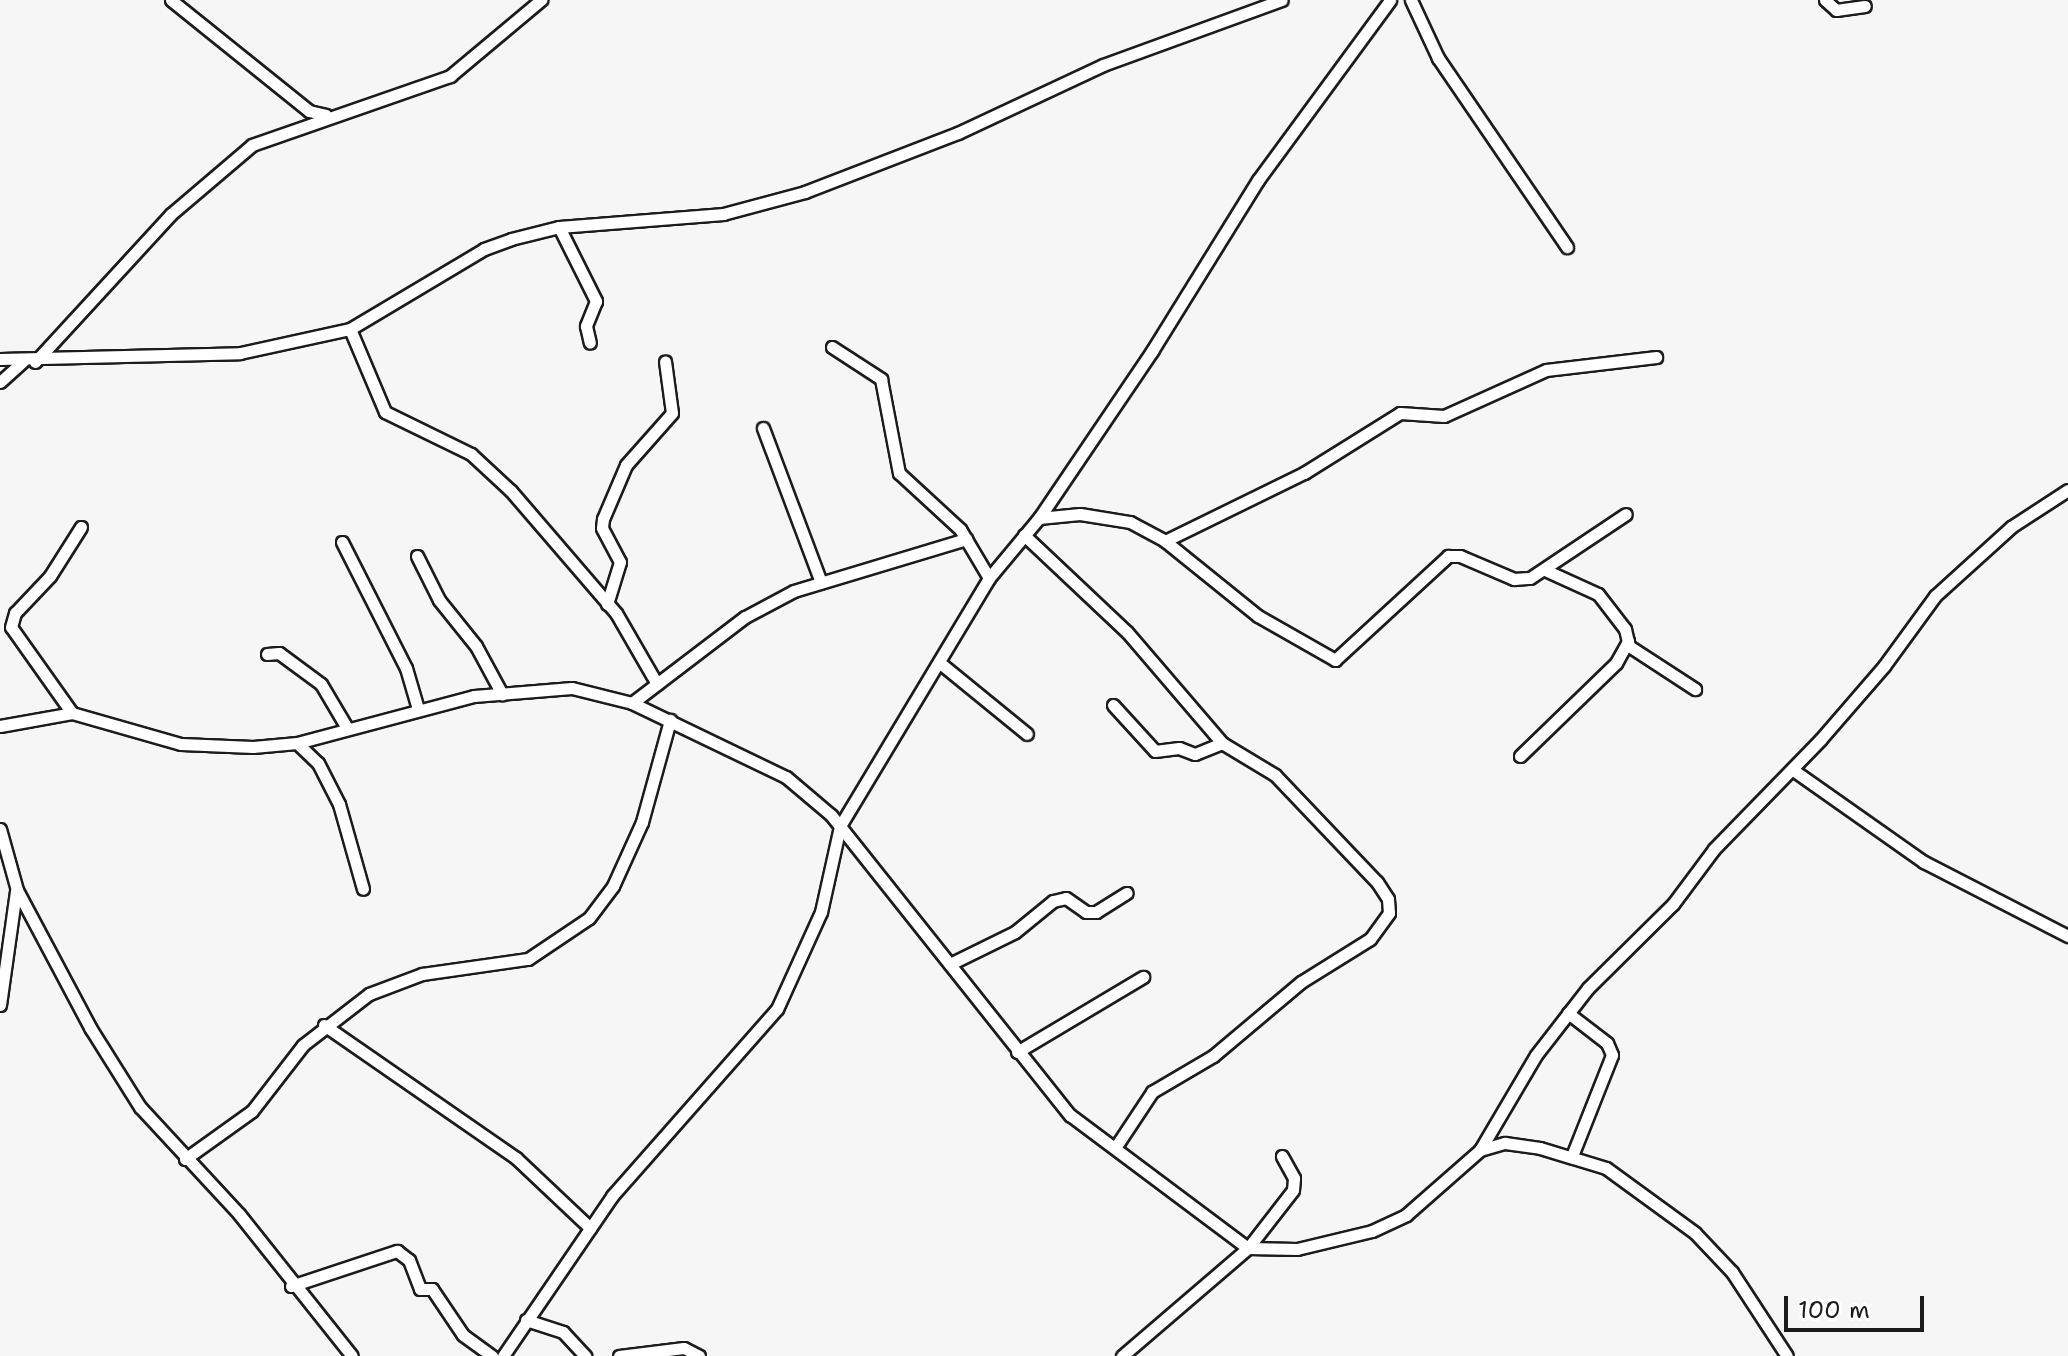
<!DOCTYPE html>
<html>
<head>
<meta charset="utf-8">
<style>
	body { margin:0 }
	#map { position:relative; width:2068px; height:1356px; overflow:hidden; background:#f6f6f6; font-family:"Shantell Sans",sans-serif }
	div>[style] { position:absolute }
	.roads { filter:drop-shadow(2px 0 #1c1c1c) drop-shadow(-2px 0 #1c1c1c) drop-shadow(0 2px #1c1c1c) drop-shadow(0 -2px #1c1c1c) }
	.minor>* { height:11px; margin:-5.5px; padding:0 5.5px; transform-origin:5.5px; border-radius:5.5px; background:#fff }
	span { translate:-50% -50%; white-space:nowrap; text-align:center; line-height:1.15; -webkit-text-stroke:8px #fff; paint-order:stroke }
	.scale { position:absolute; left:1784px; top:1296px; width:140px; height:36px; box-sizing:border-box; border:4px solid #1c1c1c; border-top:0; padding-left:10px; font-size:24px; line-height:28px; white-space:nowrap; color:#1c1c1c; -webkit-text-stroke:6px #fff; paint-order:stroke }
</style>
</head>
<body>
<div id="map">
	<div class="roads">
		<div class="minor">
			<div style="left:171px;top:0;width:177px;rotate:38.8deg"></div>
			<div style="left:309px;top:111px;width:17px;rotate:13deg"></div>
			<div style="left:1411px;top:0;width:64px;rotate:65deg"></div>
			<div style="left:1438px;top:58px;width:229px;rotate:55.7deg"></div>
			<div style="left:1825px;top:0;width:15px;rotate:42deg"></div>
			<div style="left:1836px;top:10px;width:29px;rotate:-8deg"></div>
			<div style="left:559px;top:227px;width:83px;rotate:63.4deg"></div>
			<div style="left:596px;top:301px;width:27px;rotate:112deg"></div>
			<div style="left:586px;top:326px;width:17px;rotate:77deg"></div>
			<div style="left:350px;top:329px;width:90px;rotate:67.1deg"></div>
			<div style="left:385px;top:412px;width:96px;rotate:26deg"></div>
			<div style="left:471px;top:454px;width:54px;rotate:42.8deg"></div>
			<div style="left:511px;top:491px;width:161px;rotate:49.3deg"></div>
			<div style="left:616px;top:613px;width:82px;rotate:60deg"></div>
			<div style="left:832px;top:347px;width:59px;rotate:33.1deg"></div>
			<div style="left:881px;top:379px;width:96px;rotate:79.2deg"></div>
			<div style="left:899px;top:473px;width:83px;rotate:42.6deg"></div>
			<div style="left:960px;top:529px;width:57px;rotate:59.4deg"></div>
			<div style="left:0;top:359px;width:240px;rotate:-1.4deg"></div>
			<div style="left:240px;top:353px;width:113px;rotate:-12.3deg"></div>
			<div style="left:350px;top:329px;width:156px;rotate:-30.8deg"></div>
			<div style="left:484px;top:249px;width:29px;rotate:-20deg"></div>
			<div style="left:511px;top:239px;width:49px;rotate:-14deg"></div>
			<div style="left:559px;top:227px;width:165px;rotate:-4.5deg"></div>
			<div style="left:723px;top:214px;width:85px;rotate:-15deg"></div>
			<div style="left:805px;top:192px;width:164px;rotate:-21.1deg"></div>
			<div style="left:958px;top:133px;width:160px;rotate:-25.1deg"></div>
			<div style="left:1103px;top:65px;width:190px;rotate:-20deg"></div>
			<div style="left:35px;top:362px;width:201px;rotate:-47.4deg"></div>
			<div style="left:171px;top:214px;width:106px;rotate:-40.4deg"></div>
			<div style="left:252px;top:145px;width:210px;rotate:-19.2deg"></div>
			<div style="left:450px;top:76px;width:119px;rotate:-39.9deg"></div>
			<div style="left:0;top:382px;width:31px;rotate:-42deg"></div>
			<div style="left:763px;top:428px;width:165px;rotate:69.4deg"></div>
			<div style="left:1039px;top:518px;width:41px;rotate:-5.6deg"></div>
			<div style="left:1080px;top:514px;width:51px;rotate:9.1deg"></div>
			<div style="left:1130px;top:522px;width:40px;rotate:28deg"></div>
			<div style="left:1165px;top:541px;width:119px;rotate:38.9deg"></div>
			<div style="left:1258px;top:616px;width:89px;rotate:29.7deg"></div>
			<div style="left:1335px;top:660px;width:154px;rotate:-42.6deg"></div>
			<div style="left:1448px;top:556px;width:12px"></div>
			<div style="left:1460px;top:556px;width:59px;rotate:23.1deg"></div>
			<div style="left:1514px;top:579px;width:16px;rotate:-4deg"></div>
			<div style="left:1530px;top:578px;width:115px;rotate:-33.7deg"></div>
			<div style="left:1024px;top:535px;width:141px;rotate:43.3deg"></div>
			<div style="left:1127px;top:632px;width:146px;rotate:49.4deg"></div>
			<div style="left:1165px;top:541px;width:155px;rotate:-26.1deg"></div>
			<div style="left:1304px;top:473px;width:113px;rotate:-32deg"></div>
			<div style="left:1400px;top:413px;width:44px;rotate:3.9deg"></div>
			<div style="left:1444px;top:416px;width:112px;rotate:-24.3deg"></div>
			<div style="left:1546px;top:370px;width:111px;rotate:-6.7deg"></div>
			<div style="left:342px;top:542px;width:141px;rotate:63.1deg"></div>
			<div style="left:406px;top:668px;width:43px;rotate:73.7deg"></div>
			<div style="left:417px;top:556px;width:49px;rotate:63.4deg"></div>
			<div style="left:439px;top:600px;width:59px;rotate:51.2deg"></div>
			<div style="left:476px;top:646px;width:55px;rotate:61.6deg"></div>
			<div style="left:1545px;top:570px;width:58px;rotate:24.4deg"></div>
			<div style="left:1598px;top:594px;width:44px;rotate:52.4deg"></div>
			<div style="left:1625px;top:629px;width:17px;rotate:77deg"></div>
			<div style="left:1629px;top:646px;width:79px;rotate:33.1deg"></div>
			<div style="left:607px;top:604px;width:44px;rotate:-72.8deg"></div>
			<div style="left:620px;top:562px;width:38px;rotate:-118deg"></div>
			<div style="left:602px;top:528px;width:9px;rotate:-84deg"></div>
			<div style="left:603px;top:519px;width:59px;rotate:-66.9deg"></div>
			<div style="left:626px;top:465px;width:69px;rotate:-48.5deg"></div>
			<div style="left:672px;top:413px;width:52px;rotate:-97.7deg"></div>
			<div style="left:267px;top:654px;width:12px;rotate:-5deg"></div>
			<div style="left:279px;top:653px;width:52px;rotate:36.4deg"></div>
			<div style="left:321px;top:684px;width:51px;rotate:59.4deg"></div>
			<div style="left:940px;top:663px;width:112px;rotate:39.2deg"></div>
			<div style="left:632px;top:703px;width:142px;rotate:-37.3deg"></div>
			<div style="left:745px;top:617px;width:55px;rotate:-28deg"></div>
			<div style="left:794px;top:591px;width:180px;rotate:-16.8deg"></div>
			<div style="left:1113px;top:705px;width:62px;rotate:47.6deg"></div>
			<div style="left:1155px;top:751px;width:24px;rotate:-7deg"></div>
			<div style="left:1179px;top:748px;width:17px;rotate:21deg"></div>
			<div style="left:1195px;top:754px;width:29px;rotate:-22deg"></div>
			<div style="left:1222px;top:743px;width:62px;rotate:31.1deg"></div>
			<div style="left:1275px;top:775px;width:148px;rotate:46.4deg"></div>
			<div style="left:1377px;top:882px;width:20px;rotate:57deg"></div>
			<div style="left:1388px;top:899px;width:14px;rotate:86deg"></div>
			<div style="left:1389px;top:913px;width:32px;rotate:126deg"></div>
			<div style="left:1370px;top:939px;width:81px;rotate:148.1deg"></div>
			<div style="left:1301px;top:982px;width:115px;rotate:139.9deg"></div>
			<div style="left:1213px;top:1056px;width:71px;rotate:149.5deg"></div>
			<div style="left:1152px;top:1092px;width:67px;rotate:123.5deg"></div>
			<div style="left:72px;top:713px;width:105px;rotate:-125.3deg"></div>
			<div style="left:11px;top:627px;width:15px;rotate:-74deg"></div>
			<div style="left:15px;top:613px;width:51px;rotate:-46.6deg"></div>
			<div style="left:50px;top:576px;width:58px;rotate:-57.7deg"></div>
			<div style="left:0;top:726px;width:73px;rotate:-10.2deg"></div>
			<div style="left:72px;top:713px;width:113px;rotate:15.9deg"></div>
			<div style="left:181px;top:744px;width:72px;rotate:2.4deg"></div>
			<div style="left:253px;top:747px;width:44px;rotate:-5.2deg"></div>
			<div style="left:297px;top:743px;width:183px;rotate:-14.9deg"></div>
			<div style="left:474px;top:696px;width:98px;rotate:-4.7deg"></div>
			<div style="left:572px;top:688px;width:62px;rotate:14deg"></div>
			<div style="left:632px;top:703px;width:171px;rotate:25.7deg"></div>
			<div style="left:786px;top:777px;width:59px;rotate:40.2deg"></div>
			<div style="left:831px;top:815px;width:384px;rotate:51.5deg"></div>
			<div style="left:1070px;top:1115px;width:222px;rotate:36.8deg"></div>
			<div style="left:1248px;top:1248px;width:49px;rotate:1.2deg"></div>
			<div style="left:1297px;top:1249px;width:77px;rotate:-13.5deg"></div>
			<div style="left:1372px;top:1231px;width:38px;rotate:-25deg"></div>
			<div style="left:1406px;top:1215px;width:98px;rotate:-41.3deg"></div>
			<div style="left:1480px;top:1150px;width:26px;rotate:-16deg"></div>
			<div style="left:1505px;top:1143px;width:35px;rotate:8deg"></div>
			<div style="left:1540px;top:1148px;width:69px;rotate:16.9deg"></div>
			<div style="left:1606px;top:1168px;width:110px;rotate:36.1deg"></div>
			<div style="left:1695px;top:1233px;width:54px;rotate:46.5deg"></div>
			<div style="left:1732px;top:1272px;width:100px;rotate:56.8deg"></div>
			<div style="left:297px;top:743px;width:29px;rotate:44deg"></div>
			<div style="left:318px;top:763px;width:46px;rotate:62.9deg"></div>
			<div style="left:339px;top:804px;width:88px;rotate:74.2deg"></div>
			<div style="left:1520px;top:756px;width:134px;rotate:-44.1deg"></div>
			<div style="left:1616px;top:663px;width:25px;rotate:-61deg"></div>
			<div style="left:1793px;top:770px;width:160px;rotate:35.1deg"></div>
			<div style="left:1924px;top:862px;width:162px;rotate:27.2deg"></div>
			<div style="left:0;top:829px;width:63px;rotate:74.4deg"></div>
			<div style="left:17px;top:890px;width:157px;rotate:62deg"></div>
			<div style="left:91px;top:1029px;width:92px;rotate:57.9deg"></div>
			<div style="left:140px;top:1107px;width:146px;rotate:47.2deg"></div>
			<div style="left:239px;top:1214px;width:181px;rotate:51.5deg"></div>
			<div style="left:950px;top:964px;width:72px;rotate:-26.2deg"></div>
			<div style="left:1015px;top:932px;width:49px;rotate:-39.2deg"></div>
			<div style="left:1053px;top:901px;width:13px;rotate:-13deg"></div>
			<div style="left:1066px;top:898px;width:24px;rotate:35deg"></div>
			<div style="left:1086px;top:912px;width:10px"></div>
			<div style="left:1096px;top:912px;width:36px;rotate:-32deg"></div>
			<div style="left:0;top:1005px;width:115px;rotate:-82deg"></div>
			<div style="left:1568px;top:1013px;width:49px;rotate:37.6deg"></div>
			<div style="left:1607px;top:1043px;width:13px;rotate:67deg"></div>
			<div style="left:1612px;top:1055px;width:109px;rotate:111.6deg"></div>
			<div style="left:324px;top:1025px;width:234px;rotate:34.7deg"></div>
			<div style="left:516px;top:1158px;width:102px;rotate:43.4deg"></div>
			<div style="left:1017px;top:1052px;width:147px;rotate:-30.8deg"></div>
			<div style="left:1480px;top:1150px;width:110px;rotate:-59.5deg"></div>
			<div style="left:1536px;top:1055px;width:85px;rotate:-52.2deg"></div>
			<div style="left:1588px;top:988px;width:120px;rotate:-44.7deg"></div>
			<div style="left:1673px;top:904px;width:69px;rotate:-53.3deg"></div>
			<div style="left:1714px;top:849px;width:152px;rotate:-45.8deg"></div>
			<div style="left:1820px;top:740px;width:98px;rotate:-49.1deg"></div>
			<div style="left:1884px;top:666px;width:87px;rotate:-53.9deg"></div>
			<div style="left:1935px;top:596px;width:103px;rotate:-42.2deg"></div>
			<div style="left:2011px;top:527px;width:68px;rotate:-33deg"></div>
			<div style="left:185px;top:1159px;width:82px;rotate:-35.6deg"></div>
			<div style="left:252px;top:1111px;width:83px;rotate:-52.3deg"></div>
			<div style="left:303px;top:1045px;width:83px;rotate:-37.7deg"></div>
			<div style="left:369px;top:994px;width:57px;rotate:-20.7deg"></div>
			<div style="left:422px;top:974px;width:107px;rotate:-8.1deg"></div>
			<div style="left:528px;top:959px;width:73px;rotate:-33.9deg"></div>
			<div style="left:589px;top:918px;width:40px;rotate:-53deg"></div>
			<div style="left:613px;top:886px;width:70px;rotate:-65.6deg"></div>
			<div style="left:642px;top:822px;width:106px;rotate:-74.6deg"></div>
			<div style="left:291px;top:1286px;width:112px;rotate:-18.3deg"></div>
			<div style="left:397px;top:1251px;width:15px;rotate:37deg"></div>
			<div style="left:409px;top:1260px;width:31px;rotate:69deg"></div>
			<div style="left:420px;top:1289px;width:12px"></div>
			<div style="left:432px;top:1289px;width:55px;rotate:56deg"></div>
			<div style="left:463px;top:1335px;width:36px;rotate:36deg"></div>
			<div style="left:526px;top:1320px;width:39px;rotate:18deg"></div>
			<div style="left:563px;top:1332px;width:33px;rotate:47deg"></div>
			<div style="left:503px;top:1356px;width:194px;rotate:-55.7deg"></div>
			<div style="left:612px;top:1196px;width:249px;rotate:-48.6deg"></div>
			<div style="left:777px;top:1009px;width:107px;rotate:-65.6deg"></div>
			<div style="left:821px;top:912px;width:88px;rotate:-77.5deg"></div>
			<div style="left:840px;top:826px;width:289px;rotate:-59deg"></div>
			<div style="left:989px;top:578px;width:78px;rotate:-50.2deg"></div>
			<div style="left:1039px;top:518px;width:202px;rotate:-55.9deg"></div>
			<div style="left:1152px;top:351px;width:201px;rotate:-58.2deg"></div>
			<div style="left:1258px;top:180px;width:223px;rotate:-53.7deg"></div>
			<div style="left:619px;top:1356px;width:65px;rotate:-7deg"></div>
			<div style="left:684px;top:1348px;width:17px;rotate:28deg"></div>
			<div style="left:1122px;top:1356px;width:166px;rotate:-40.6deg"></div>
			<div style="left:1248px;top:1248px;width:73px;rotate:-52.2deg"></div>
			<div style="left:1293px;top:1190px;width:12px;rotate:-85deg"></div>
			<div style="left:1294px;top:1178px;width:25px;rotate:-119deg"></div>
		</div>
	</div>
	<div class="scale">100 m</div>
</div>
</body>
</html>
